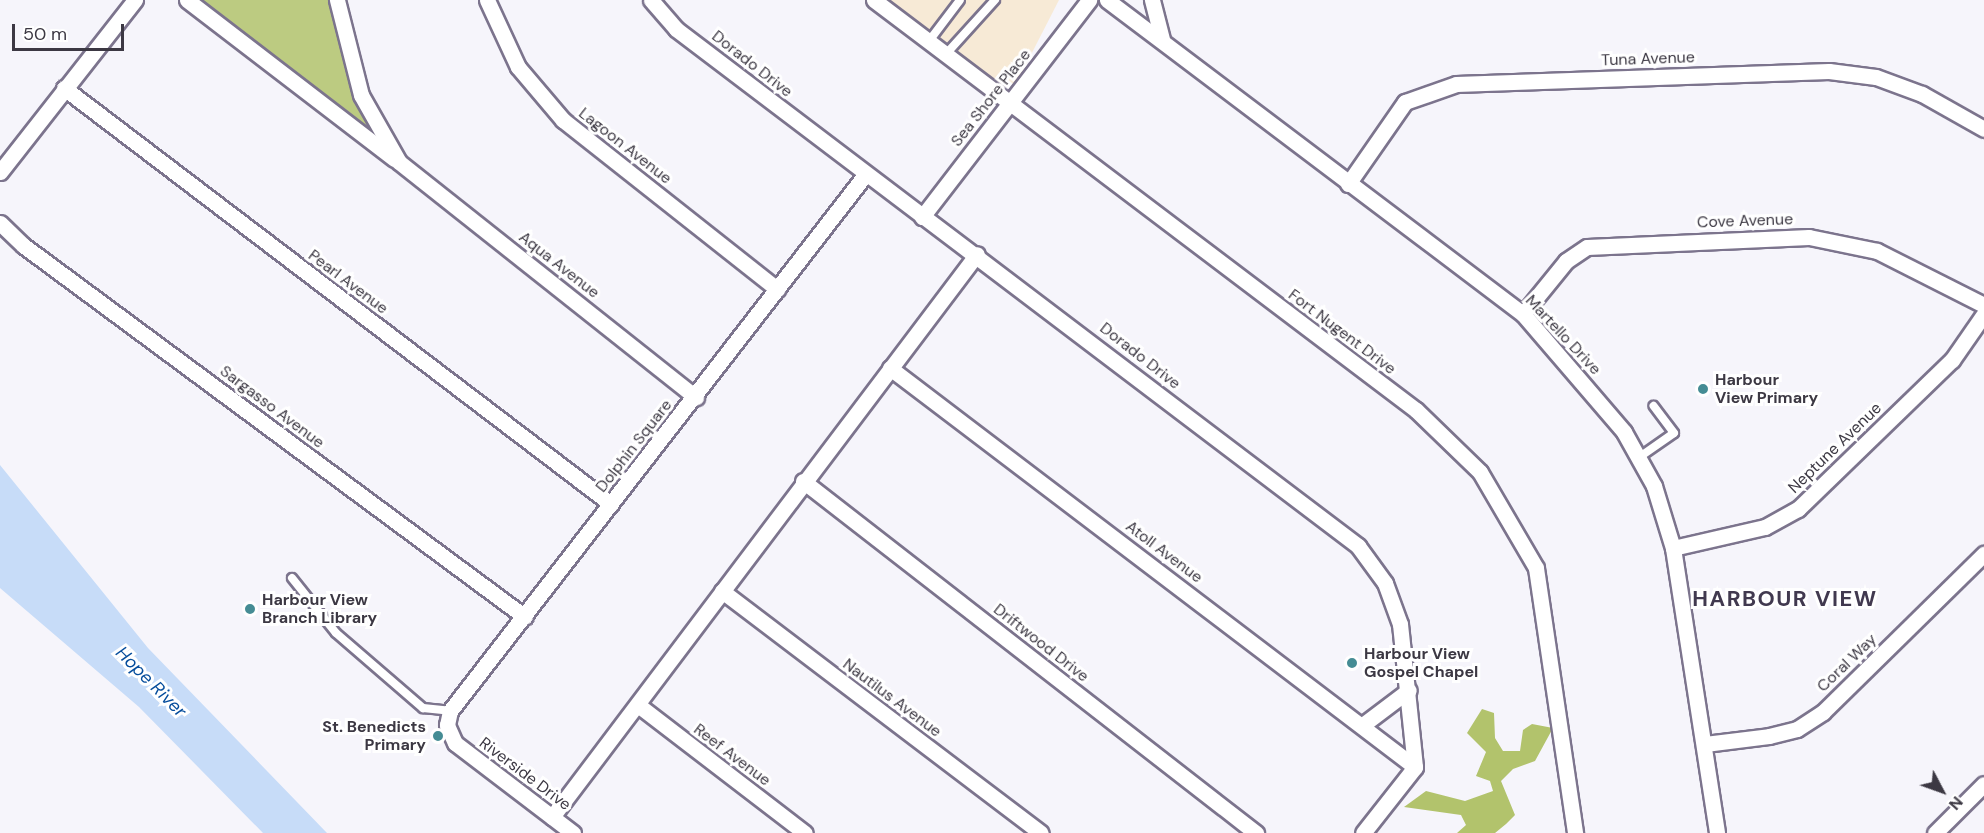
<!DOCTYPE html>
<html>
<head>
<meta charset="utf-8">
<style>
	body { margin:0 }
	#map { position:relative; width:1984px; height:833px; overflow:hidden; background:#f6f5fb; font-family:"DM Sans",sans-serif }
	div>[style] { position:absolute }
	.commercial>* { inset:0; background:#f7ead6 }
	.green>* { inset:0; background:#bccb81 }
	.forest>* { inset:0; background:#b2c36c }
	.water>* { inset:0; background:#c7dcf8 }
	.roads { filter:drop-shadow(2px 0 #7c748d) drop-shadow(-2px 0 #7c748d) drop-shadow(0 2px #7c748d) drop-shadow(0 -2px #7c748d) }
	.lane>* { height:8px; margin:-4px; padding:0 4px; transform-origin:4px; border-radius:4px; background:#fff }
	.street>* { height:15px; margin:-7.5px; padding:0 7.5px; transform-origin:7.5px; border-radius:7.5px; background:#fff }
	.dots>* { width:16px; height:16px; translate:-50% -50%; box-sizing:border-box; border:3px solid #fff; border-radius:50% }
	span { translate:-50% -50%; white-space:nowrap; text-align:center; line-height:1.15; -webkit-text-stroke:6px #fff; paint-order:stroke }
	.street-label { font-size:16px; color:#3c3843 }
	.poi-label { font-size:16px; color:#3c3843; font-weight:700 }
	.left { translate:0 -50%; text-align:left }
	.right { translate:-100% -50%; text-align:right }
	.water-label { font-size:18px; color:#064d9c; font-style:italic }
	.district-label { font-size:22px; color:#41394f; font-weight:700; letter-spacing:1.5px }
	.north { position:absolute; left:1912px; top:761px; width:60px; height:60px; -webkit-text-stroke:4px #fff; paint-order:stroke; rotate:131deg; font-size:16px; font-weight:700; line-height:24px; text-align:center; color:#3c3843 }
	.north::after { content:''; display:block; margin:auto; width:21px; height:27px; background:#3c3843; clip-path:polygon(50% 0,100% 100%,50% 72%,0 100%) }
	.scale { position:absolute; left:12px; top:24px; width:112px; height:27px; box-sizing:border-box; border:3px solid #3c3843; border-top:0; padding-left:8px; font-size:18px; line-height:21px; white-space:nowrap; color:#3c3843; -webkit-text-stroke:4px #fff; paint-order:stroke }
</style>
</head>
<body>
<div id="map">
	<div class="commercial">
		<div style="clip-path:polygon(889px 0,1059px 0,1017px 82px,1001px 88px)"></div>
	</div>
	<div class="green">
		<div style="clip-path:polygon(200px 0,334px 0,371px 129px)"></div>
	</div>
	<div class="forest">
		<div style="clip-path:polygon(1482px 709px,1494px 713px,1495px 738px,1503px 751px,1520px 751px,1523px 730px,1532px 724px,1553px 728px,1535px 761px,1513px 769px,1501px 781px,1515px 815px,1506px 824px,1495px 833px,1457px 833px,1466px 825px,1461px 815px,1404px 807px,1426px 791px,1465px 801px,1493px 791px,1490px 781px,1476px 776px,1486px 752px,1467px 733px)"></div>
	</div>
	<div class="water">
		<div style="clip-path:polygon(0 465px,148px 648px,327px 833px,263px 833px,139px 707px,0 588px)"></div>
	</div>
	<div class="roads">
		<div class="lane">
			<div style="left:929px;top:41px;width:51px;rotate:-52.9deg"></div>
			<div style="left:946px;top:54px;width:73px;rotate:-47.8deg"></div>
			<div style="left:1641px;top:456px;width:40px;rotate:-34.9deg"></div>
			<div style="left:1674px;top:433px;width:34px;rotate:-127deg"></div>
			<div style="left:292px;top:578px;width:70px;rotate:51.3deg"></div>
			<div style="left:336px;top:633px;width:115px;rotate:40.8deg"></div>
			<div style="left:423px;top:708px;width:27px;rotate:6deg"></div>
		</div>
		<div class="street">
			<div style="left:187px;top:0;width:261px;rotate:37.5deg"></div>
			<div style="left:337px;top:0;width:98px;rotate:75.8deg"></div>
			<div style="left:361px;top:95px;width:77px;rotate:60.4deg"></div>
			<div style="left:399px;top:162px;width:379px;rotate:38.4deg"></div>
			<div style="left:487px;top:0;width:74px;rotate:65.2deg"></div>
			<div style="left:518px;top:67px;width:70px;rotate:49.7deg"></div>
			<div style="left:563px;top:120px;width:273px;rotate:38.3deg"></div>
			<div style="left:651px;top:0;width:38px;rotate:49deg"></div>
			<div style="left:676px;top:29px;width:856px;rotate:37.16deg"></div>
			<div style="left:1358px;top:546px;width:46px;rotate:53.9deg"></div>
			<div style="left:1385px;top:583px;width:44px;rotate:69.9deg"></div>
			<div style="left:1400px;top:624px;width:144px;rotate:84deg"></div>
			<div style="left:1415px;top:767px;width:84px;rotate:128.2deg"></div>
			<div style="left:874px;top:0;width:680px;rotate:37.11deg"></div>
			<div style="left:1416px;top:410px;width:89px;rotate:44.1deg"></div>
			<div style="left:1480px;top:472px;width:111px;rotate:59.7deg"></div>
			<div style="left:1536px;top:568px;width:268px;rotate:81.6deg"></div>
			<div style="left:1107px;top:0;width:521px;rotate:37.05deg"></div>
			<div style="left:1523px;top:314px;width:155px;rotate:49.4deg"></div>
			<div style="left:1624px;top:432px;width:62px;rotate:60.9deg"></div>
			<div style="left:1654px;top:486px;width:65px;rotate:73deg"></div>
			<div style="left:1673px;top:548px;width:288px;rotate:81.2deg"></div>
			<div style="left:1152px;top:0;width:40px;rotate:75.6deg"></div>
			<div style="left:64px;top:88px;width:687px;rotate:37.25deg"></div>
			<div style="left:0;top:172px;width:219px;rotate:-51.9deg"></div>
			<div style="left:1348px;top:184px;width:100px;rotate:-55.2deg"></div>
			<div style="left:1405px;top:102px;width:54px;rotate:-19.4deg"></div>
			<div style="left:1456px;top:84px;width:373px;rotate:-2deg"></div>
			<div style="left:1829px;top:71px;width:47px;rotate:7.3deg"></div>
			<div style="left:1876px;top:77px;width:49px;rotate:20.3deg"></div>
			<div style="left:1922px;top:94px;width:71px;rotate:29.4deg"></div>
			<div style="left:922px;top:217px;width:274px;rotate:-52.4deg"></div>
			<div style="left:0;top:223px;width:33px;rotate:44deg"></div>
			<div style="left:24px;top:246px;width:623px;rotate:36.52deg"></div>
			<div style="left:1523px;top:314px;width:68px;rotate:-50.9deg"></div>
			<div style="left:1566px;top:261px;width:25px;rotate:-34deg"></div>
			<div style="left:1587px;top:247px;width:222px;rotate:-2.6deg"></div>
			<div style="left:1809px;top:237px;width:69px;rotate:11.6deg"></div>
			<div style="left:1877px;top:251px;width:120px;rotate:26.8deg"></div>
			<div style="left:890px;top:368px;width:659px;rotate:37.23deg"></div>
			<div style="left:803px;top:481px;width:574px;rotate:37.85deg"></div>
			<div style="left:1673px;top:548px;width:94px;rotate:-12.9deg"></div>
			<div style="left:1765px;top:527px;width:38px;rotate:-29deg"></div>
			<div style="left:1798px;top:509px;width:214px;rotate:-44.1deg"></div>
			<div style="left:1952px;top:360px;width:56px;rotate:-55.2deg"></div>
			<div style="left:722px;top:591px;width:400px;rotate:37.2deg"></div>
			<div style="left:638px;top:705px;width:210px;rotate:37.5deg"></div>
			<div style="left:1364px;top:724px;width:56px;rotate:-37.1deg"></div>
			<div style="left:1705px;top:744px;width:64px;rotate:-7.1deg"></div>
			<div style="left:1769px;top:736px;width:29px;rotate:-14deg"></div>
			<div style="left:1797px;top:729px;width:31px;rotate:-33deg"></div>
			<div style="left:1823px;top:712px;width:226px;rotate:-44.5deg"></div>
			<div style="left:552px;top:817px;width:705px;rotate:-52.95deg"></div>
			<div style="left:573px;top:833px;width:148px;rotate:-142.7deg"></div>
			<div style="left:455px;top:743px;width:20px;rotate:-114deg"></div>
			<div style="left:447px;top:725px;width:14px;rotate:-78deg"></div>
			<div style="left:450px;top:711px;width:678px;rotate:-52.25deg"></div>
			<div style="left:1935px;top:833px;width:69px;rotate:-45deg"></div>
		</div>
	</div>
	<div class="dots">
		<div style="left:1703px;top:389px;background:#458c94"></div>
		<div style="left:250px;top:609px;background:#458c94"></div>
		<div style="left:1352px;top:663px;background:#458c94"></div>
		<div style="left:438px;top:736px;background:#458c94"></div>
	</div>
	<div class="street-label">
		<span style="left:1648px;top:59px;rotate:-2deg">Tuna Avenue</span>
		<span style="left:752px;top:64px;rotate:38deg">Dorado Drive</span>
		<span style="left:991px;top:98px;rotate:-52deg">Sea Shore Place</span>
		<span style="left:625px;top:146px;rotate:38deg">Lagoon Avenue</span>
		<span style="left:1745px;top:221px;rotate:-2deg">Cove Avenue</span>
		<span style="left:559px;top:265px;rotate:38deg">Aqua Avenue</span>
		<span style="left:348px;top:282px;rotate:37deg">Pearl Avenue</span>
		<span style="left:1342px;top:332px;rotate:37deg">Fort Nugent Drive</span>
		<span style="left:1563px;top:335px;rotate:47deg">Martello Drive</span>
		<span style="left:1140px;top:356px;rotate:38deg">Dorado Drive</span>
		<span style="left:272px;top:407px;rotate:37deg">Sargasso Avenue</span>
		<span style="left:634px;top:446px;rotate:-52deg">Dolphin Square</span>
		<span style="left:1835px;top:448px;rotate:-44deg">Neptune Avenue</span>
		<span style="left:1164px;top:552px;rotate:37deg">Atoll Avenue</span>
		<span style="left:1041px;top:643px;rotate:38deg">Driftwood Drive</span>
		<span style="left:1847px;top:663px;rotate:-44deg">Coral Way</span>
		<span style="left:892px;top:698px;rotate:37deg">Nautilus Avenue</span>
		<span style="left:732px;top:755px;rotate:37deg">Reef Avenue</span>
		<span style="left:525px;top:774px;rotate:37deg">Riverside Drive</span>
	</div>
	<div class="poi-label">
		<span class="left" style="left:1715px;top:389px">Harbour<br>View Primary</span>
		<span class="left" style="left:262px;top:609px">Harbour View<br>Branch Library</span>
		<span class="left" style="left:1364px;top:663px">Harbour View<br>Gospel Chapel</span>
		<span class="right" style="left:426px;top:736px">St. Benedicts<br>Primary</span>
	</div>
	<div class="water-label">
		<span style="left:151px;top:682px;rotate:45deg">Hope River</span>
	</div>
	<div class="district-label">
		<span style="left:1785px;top:599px">HARBOUR VIEW</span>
	</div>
	<div class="north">N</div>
	<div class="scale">50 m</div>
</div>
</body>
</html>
